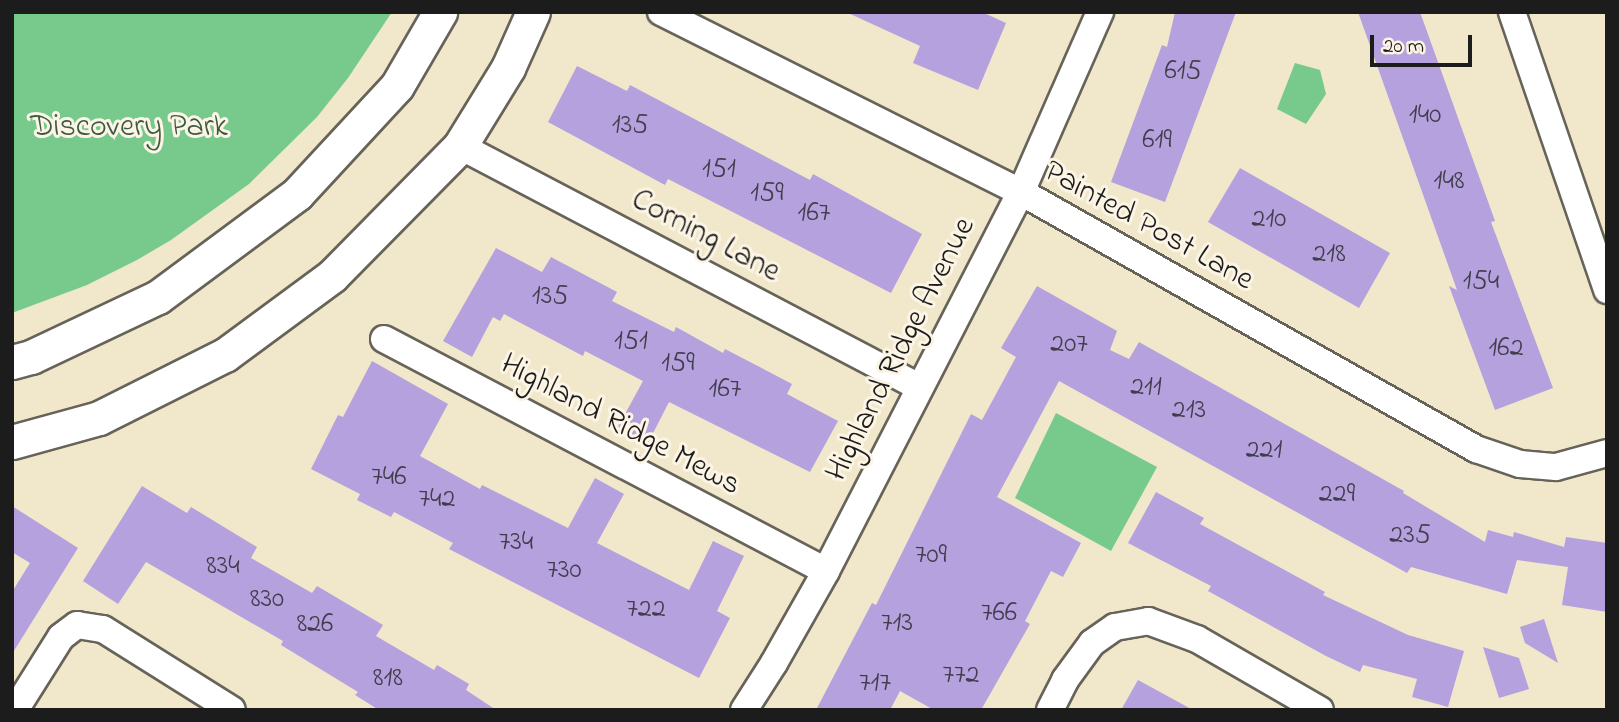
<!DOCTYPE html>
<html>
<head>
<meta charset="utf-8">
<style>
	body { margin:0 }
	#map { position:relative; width:1619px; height:722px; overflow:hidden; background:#f1e7cb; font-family:"Indie Flower",sans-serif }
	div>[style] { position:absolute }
	.green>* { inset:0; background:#77ca8c }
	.building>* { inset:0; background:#b4a1de }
	.roads { filter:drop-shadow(2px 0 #676359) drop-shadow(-2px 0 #676359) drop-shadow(0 2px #676359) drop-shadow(0 -2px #676359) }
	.minor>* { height:26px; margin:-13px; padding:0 13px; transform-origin:13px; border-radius:13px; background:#fff }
	.tertiary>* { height:33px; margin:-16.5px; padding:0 16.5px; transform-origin:16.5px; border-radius:16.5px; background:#fff }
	span { translate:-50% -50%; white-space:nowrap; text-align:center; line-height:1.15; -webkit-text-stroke:6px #fcf5e5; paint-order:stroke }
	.number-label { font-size:28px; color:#423d4c }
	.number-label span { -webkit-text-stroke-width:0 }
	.park-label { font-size:32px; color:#3c5943 }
	.street-label { font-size:32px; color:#1c1c1c }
	.frame { position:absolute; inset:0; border:14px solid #1c1c1c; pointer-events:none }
	.scale { position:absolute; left:1370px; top:35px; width:102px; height:32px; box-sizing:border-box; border:4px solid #1c1c1c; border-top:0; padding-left:9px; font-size:21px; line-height:24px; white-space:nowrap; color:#1c1c1c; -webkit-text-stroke:5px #fcf5e5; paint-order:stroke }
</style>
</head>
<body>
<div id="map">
	<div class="green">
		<div style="clip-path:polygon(12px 12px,392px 12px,348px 78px,317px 117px,249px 184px,171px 240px,137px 260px,87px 285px,12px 313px)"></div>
		<div style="clip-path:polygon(1295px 63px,1320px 70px,1326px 94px,1306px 124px,1277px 109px)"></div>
		<div style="clip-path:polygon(1056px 413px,1157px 467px,1111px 551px,1015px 498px)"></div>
	</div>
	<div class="building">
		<div style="clip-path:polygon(846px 12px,982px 12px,1006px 23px,978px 90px,913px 63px,920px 46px)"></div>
		<div style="clip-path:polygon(1175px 12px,1236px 12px,1165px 202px,1111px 182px,1162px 45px,1167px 47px)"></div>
		<div style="clip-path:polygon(1358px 12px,1420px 12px,1495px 221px,1491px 222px,1553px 388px,1495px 410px,1449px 286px,1457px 290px)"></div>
		<div style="clip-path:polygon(577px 66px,627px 91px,630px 85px,810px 180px,813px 174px,922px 234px,891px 293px,668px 179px,665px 185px,548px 122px)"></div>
		<div style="clip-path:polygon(1240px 168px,1390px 253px,1359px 308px,1208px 222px)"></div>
		<div style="clip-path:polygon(496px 248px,542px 272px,551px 257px,617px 292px,612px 301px,674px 332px,676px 327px,723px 353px,725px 349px,792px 384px,787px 394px,838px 421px,810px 472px,669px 402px,648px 443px,618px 427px,643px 381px,585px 351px,583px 356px,504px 314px,500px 321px,493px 317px,472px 357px,443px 341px)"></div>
		<div style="clip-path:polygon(1037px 286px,1117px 331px,1110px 350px,1129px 359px,1139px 342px,1404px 491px,1403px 493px,1485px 542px,1488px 530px,1513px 537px,1514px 532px,1564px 547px,1566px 537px,1607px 543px,1607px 612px,1562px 605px,1568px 567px,1517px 560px,1507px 594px,1411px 567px,1407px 573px,1059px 381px,997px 497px,1081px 543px,1063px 577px,1051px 571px,1025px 621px,1030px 624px,981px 710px,934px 710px,900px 691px,890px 710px,816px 710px,872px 603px,876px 605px,971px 414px,982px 420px,1016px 357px,1001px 348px)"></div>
		<div style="clip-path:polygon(372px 361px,448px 404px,420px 456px,480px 489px,482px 485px,568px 528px,595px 478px,624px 494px,597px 543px,689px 590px,713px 541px,744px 556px,717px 611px,730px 618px,699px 678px,449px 549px,453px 543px,394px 512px,391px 517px,357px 500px,360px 494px,311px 469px,338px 415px,343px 417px)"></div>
		<div style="clip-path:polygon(142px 486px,187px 513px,191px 507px,257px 547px,251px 558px,312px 593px,317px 586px,383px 625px,376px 636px,434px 670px,437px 665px,469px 684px,466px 690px,496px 710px,379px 710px,355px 695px,358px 692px,281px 645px,283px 641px,146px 562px,118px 604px,83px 581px)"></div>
		<div style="clip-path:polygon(1156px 492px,1204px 518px,1200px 524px,1325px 592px,1323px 595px,1408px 635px,1464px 651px,1448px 707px,1412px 697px,1417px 679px,1363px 665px,1360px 672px,1326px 656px,1208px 591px,1211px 586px,1128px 543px)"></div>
		<div style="clip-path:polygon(12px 506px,78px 548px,12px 654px,12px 592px,30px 563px,12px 552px)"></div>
		<div style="clip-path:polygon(1544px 619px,1558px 663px,1525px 643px,1520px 627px)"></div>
		<div style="clip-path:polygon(1483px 647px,1519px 658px,1529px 689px,1499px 698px)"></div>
		<div style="clip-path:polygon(1138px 680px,1193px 710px,1121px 710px)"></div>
	</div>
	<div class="roads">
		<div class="minor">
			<div style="left:661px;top:12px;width:402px;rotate:26.6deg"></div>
			<div style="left:1021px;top:192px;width:523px;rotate:29.46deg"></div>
			<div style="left:1476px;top:449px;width:46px;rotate:18.8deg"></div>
			<div style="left:1520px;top:464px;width:36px;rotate:5deg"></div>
			<div style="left:1556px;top:467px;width:53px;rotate:-15.4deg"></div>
			<div style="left:1512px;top:12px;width:294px;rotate:71.1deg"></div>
			<div style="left:460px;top:146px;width:518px;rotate:27.7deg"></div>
			<div style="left:384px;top:339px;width:499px;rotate:27.7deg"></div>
			<div style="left:15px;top:710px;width:86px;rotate:-57.8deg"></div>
			<div style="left:61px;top:637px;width:20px;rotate:-37deg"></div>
			<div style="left:77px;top:625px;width:26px;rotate:9deg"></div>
			<div style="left:103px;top:629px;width:152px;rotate:32.1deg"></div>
			<div style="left:744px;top:710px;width:56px;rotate:-57.4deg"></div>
			<div style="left:774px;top:663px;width:106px;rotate:-60.5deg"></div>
			<div style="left:826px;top:571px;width:426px;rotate:-62.8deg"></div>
			<div style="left:1021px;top:192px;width:197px;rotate:-66.3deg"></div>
			<div style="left:1050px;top:710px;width:34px;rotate:-63deg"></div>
			<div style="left:1065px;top:680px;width:46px;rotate:-53.9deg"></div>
			<div style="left:1092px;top:643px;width:28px;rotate:-35deg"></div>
			<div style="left:1115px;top:627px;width:34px;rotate:-10deg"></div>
			<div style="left:1148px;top:621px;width:52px;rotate:20.2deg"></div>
			<div style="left:1197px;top:639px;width:142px;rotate:30deg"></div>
		</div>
		<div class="tertiary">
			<div style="left:12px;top:362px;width:20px;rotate:-15deg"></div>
			<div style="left:31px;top:357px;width:140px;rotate:-25.3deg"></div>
			<div style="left:158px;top:297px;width:173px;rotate:-36.5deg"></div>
			<div style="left:297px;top:194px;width:147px;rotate:-47.2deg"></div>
			<div style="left:397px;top:86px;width:86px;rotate:-59.8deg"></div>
			<div style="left:12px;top:442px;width:90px;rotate:-15.4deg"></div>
			<div style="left:99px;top:418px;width:141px;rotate:-26.6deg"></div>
			<div style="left:225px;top:355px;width:133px;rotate:-36.4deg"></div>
			<div style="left:332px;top:276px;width:182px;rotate:-45.4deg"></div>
			<div style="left:460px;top:146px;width:92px;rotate:-58.4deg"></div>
			<div style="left:508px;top:68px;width:61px;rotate:-65.9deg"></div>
		</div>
	</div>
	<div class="number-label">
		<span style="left:1183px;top:72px">615</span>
		<span style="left:1425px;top:116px">140</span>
		<span style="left:630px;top:126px">135</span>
		<span style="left:1157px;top:141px">619</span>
		<span style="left:719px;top:170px">151</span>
		<span style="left:1449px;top:182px">148</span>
		<span style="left:767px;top:194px">159</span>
		<span style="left:814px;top:214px">167</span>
		<span style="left:1269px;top:220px">210</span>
		<span style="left:1329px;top:255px">218</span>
		<span style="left:1481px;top:282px">154</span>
		<span style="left:550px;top:297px">135</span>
		<span style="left:631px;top:342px">151</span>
		<span style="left:1069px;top:345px">207</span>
		<span style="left:1506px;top:349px">162</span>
		<span style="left:678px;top:364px">159</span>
		<span style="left:1146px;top:388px">211</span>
		<span style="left:725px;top:390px">167</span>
		<span style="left:1189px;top:411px">213</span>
		<span style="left:1264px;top:451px">221</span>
		<span style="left:389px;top:478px">746</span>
		<span style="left:1337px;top:495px">229</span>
		<span style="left:437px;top:500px">742</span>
		<span style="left:1410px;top:536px">235</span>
		<span style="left:516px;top:543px">734</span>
		<span style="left:931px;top:556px">709</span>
		<span style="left:223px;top:567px">834</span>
		<span style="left:564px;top:571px">730</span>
		<span style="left:267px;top:600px">830</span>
		<span style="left:646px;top:610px">722</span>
		<span style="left:999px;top:614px">766</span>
		<span style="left:897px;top:624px">713</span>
		<span style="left:315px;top:625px">826</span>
		<span style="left:961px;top:676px">772</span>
		<span style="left:388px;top:679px">818</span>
		<span style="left:875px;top:684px">717</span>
	</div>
	<div class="park-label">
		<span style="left:129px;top:128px">Discovery Park</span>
	</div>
	<div class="street-label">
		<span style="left:1148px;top:227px;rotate:29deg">Painted Post Lane</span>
		<span style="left:705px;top:237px;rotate:28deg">Corning Lane</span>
		<span style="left:902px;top:350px;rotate:-63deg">Highland Ridge Avenue</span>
		<span style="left:620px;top:426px;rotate:28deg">Highland Ridge Mews</span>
	</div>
	<div class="frame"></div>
	<div class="scale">20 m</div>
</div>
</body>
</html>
